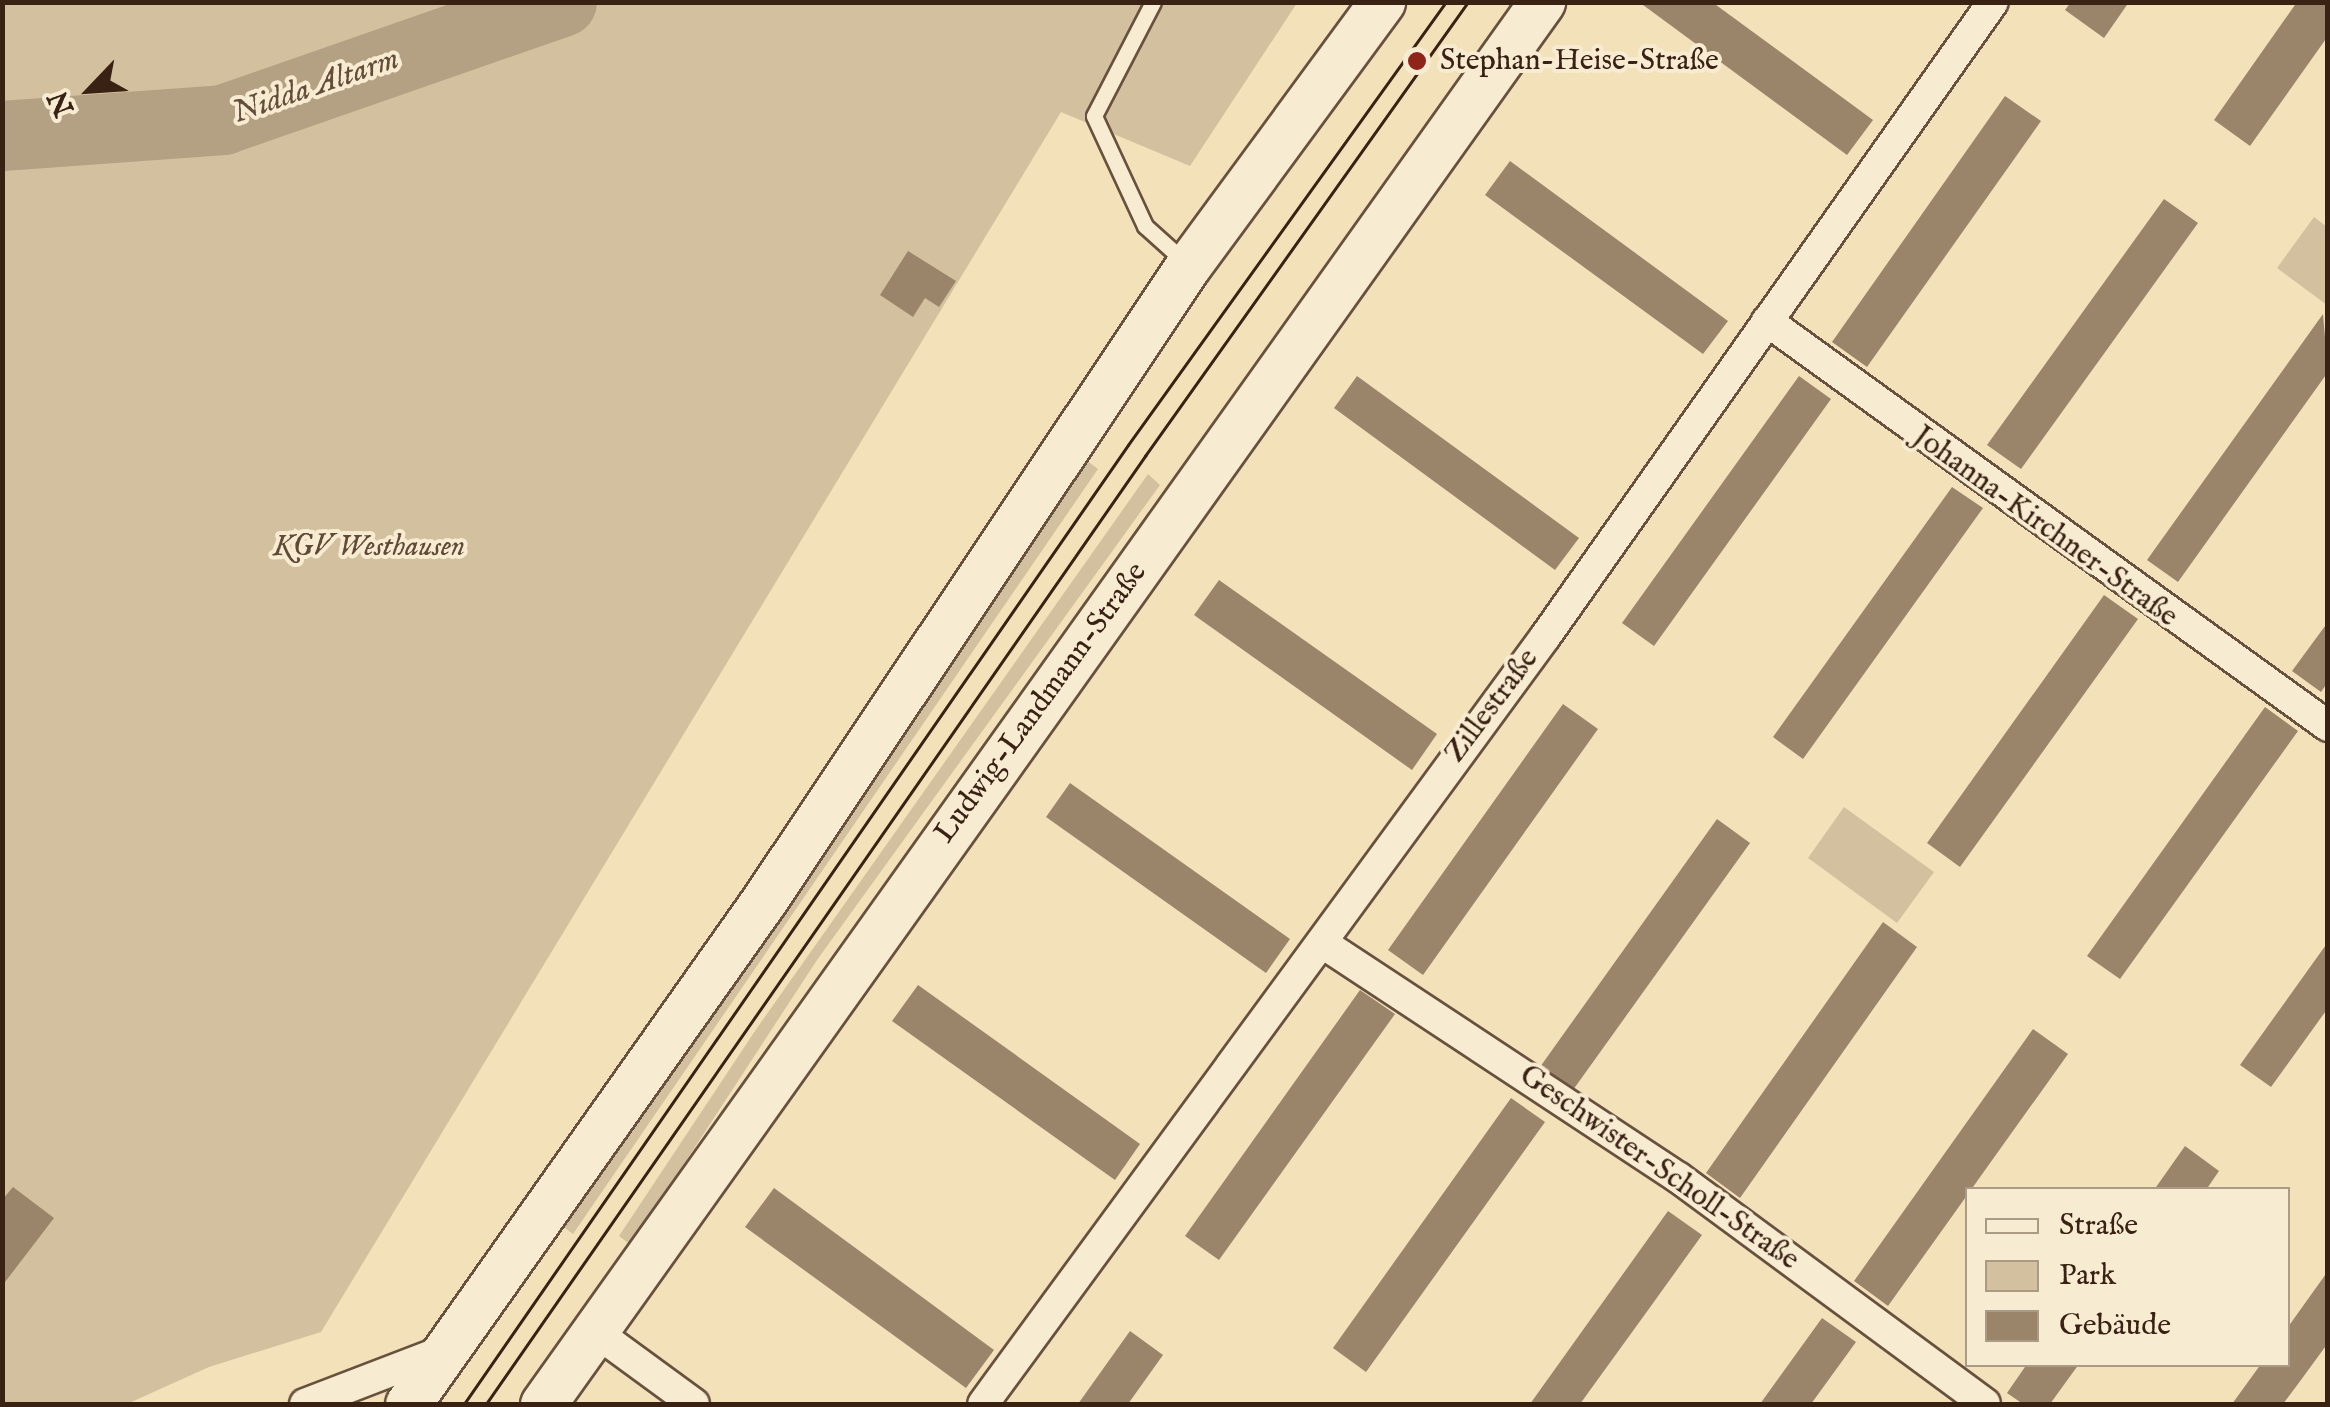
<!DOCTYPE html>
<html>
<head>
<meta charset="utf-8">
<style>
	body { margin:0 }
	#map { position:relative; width:2330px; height:1407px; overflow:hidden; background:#f3e1ba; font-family:"IM FELL English",serif }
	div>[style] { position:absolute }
	.green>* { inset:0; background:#d3c09e }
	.river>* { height:70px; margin:-35px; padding:0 35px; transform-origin:35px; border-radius:35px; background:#b4a082 }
	.building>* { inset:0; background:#9a856a }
	.roads { filter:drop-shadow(2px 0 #68513e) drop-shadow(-2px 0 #68513e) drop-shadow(0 2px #68513e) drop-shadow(0 -2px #68513e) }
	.lane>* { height:15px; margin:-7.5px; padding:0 7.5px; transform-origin:7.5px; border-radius:7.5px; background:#f7ecd2 }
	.street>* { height:30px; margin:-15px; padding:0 15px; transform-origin:15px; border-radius:15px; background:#f7ecd2 }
	.secondary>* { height:45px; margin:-22.5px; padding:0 22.5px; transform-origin:22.5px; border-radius:22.5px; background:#f7ecd2 }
	.tram>* { height:2.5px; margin:-1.25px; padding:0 1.25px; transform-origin:1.25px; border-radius:1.25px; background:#392114 }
	.dots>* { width:28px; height:28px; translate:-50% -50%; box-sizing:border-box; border:5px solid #f7ecd2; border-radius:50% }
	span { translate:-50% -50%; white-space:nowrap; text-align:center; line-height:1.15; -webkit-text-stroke:8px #f7ecd2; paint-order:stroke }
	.poi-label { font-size:30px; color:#392114 }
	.left { translate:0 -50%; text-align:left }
	.street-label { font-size:30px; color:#392114 }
	.park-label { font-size:30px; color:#604936; font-style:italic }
	.water-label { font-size:32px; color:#644d3a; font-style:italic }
	.frame { position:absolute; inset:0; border:5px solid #392114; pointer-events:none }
	.legend { position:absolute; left:1965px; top:1187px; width:325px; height:180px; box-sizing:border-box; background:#f7ecd2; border:2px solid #ab9b86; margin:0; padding:12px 18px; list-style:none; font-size:30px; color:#392114 }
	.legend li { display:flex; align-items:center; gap:20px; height:50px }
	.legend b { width:50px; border:2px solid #ab9b86 }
	.north { position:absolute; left:40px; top:40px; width:100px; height:100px; -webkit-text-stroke:8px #f7ecd2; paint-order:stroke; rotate:245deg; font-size:28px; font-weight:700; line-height:40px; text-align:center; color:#392114 }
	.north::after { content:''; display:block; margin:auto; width:35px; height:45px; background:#392114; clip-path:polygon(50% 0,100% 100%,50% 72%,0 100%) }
</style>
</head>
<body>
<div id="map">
	<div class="green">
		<div style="clip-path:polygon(3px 3px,1297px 3px,1190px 166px,1061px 112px,321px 1332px,209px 1367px,127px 1404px,3px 1404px)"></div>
		<div style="clip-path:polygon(2314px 217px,2327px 227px,2327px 305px,2277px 268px)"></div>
		<div style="clip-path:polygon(1086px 460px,1098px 469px,573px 1234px,557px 1222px,723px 995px)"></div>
		<div style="clip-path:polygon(1148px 474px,1160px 485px,817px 960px,631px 1245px,619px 1236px,757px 1028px)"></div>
		<div style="clip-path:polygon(1844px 807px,1934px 872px,1897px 923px,1808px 858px)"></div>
	</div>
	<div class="river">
		<div style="left:2px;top:136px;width:222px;rotate:-4.1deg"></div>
		<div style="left:223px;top:120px;width:359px;rotate:-19.2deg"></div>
	</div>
	<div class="building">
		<div style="clip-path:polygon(1639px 2px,1712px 2px,1873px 120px,1847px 155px)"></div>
		<div style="clip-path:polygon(2071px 2px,2129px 2px,2104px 38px,2065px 10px)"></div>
		<div style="clip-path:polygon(2297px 2px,2328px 2px,2328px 36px,2250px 146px,2214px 120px)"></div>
		<div style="clip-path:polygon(2005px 96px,2041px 121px,1867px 367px,1832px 342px)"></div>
		<div style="clip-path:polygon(1510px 161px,1728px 321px,1703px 354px,1485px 195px)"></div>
		<div style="clip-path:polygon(2164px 199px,2198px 223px,2021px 469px,1987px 445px)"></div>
		<div style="clip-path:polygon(908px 251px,956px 281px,939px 307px,925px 298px,913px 317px,880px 295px)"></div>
		<div style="clip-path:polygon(2323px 314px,2328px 372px,2178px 582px,2147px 560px)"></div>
		<div style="clip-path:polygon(1357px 376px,1579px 538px,1555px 570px,1334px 408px)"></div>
		<div style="clip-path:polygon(1799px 376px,1831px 399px,1654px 646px,1622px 623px)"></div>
		<div style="clip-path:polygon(1952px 487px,1983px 508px,1803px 759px,1773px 737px)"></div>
		<div style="clip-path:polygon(1219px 580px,1437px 734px,1412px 770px,1194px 615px)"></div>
		<div style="clip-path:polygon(2104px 595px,2138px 619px,1960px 867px,1927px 843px)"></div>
		<div style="clip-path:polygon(2328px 622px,2328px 682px,2321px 692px,2292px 671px)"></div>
		<div style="clip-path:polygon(1563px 704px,1598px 729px,1423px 975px,1388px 950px)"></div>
		<div style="clip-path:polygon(2265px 707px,2298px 731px,2120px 979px,2087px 956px)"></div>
		<div style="clip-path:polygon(1070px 783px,1290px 939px,1266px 973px,1046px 817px)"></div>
		<div style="clip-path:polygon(1717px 819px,1750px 843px,1573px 1090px,1540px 1067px)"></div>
		<div style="clip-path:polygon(1883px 922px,1917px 947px,1740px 1198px,1706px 1173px)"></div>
		<div style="clip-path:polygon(2328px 942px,2328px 1008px,2271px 1087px,2240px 1065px)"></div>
		<div style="clip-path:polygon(918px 985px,1140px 1144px,1115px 1180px,892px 1021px)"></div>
		<div style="clip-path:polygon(1360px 990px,1395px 1014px,1219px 1260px,1185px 1236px)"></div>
		<div style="clip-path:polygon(2033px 1029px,2068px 1054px,1888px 1306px,1854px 1281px)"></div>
		<div style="clip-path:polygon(1511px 1098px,1545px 1122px,1366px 1372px,1333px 1348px)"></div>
		<div style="clip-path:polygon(2185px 1146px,2219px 1171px,2206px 1190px,2154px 1190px)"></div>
		<div style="clip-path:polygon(13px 1187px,54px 1218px,2px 1286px,2px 1200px)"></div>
		<div style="clip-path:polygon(774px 1188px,994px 1350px,966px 1388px,745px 1227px)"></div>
		<div style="clip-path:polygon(1668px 1211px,1702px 1235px,1651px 1306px,1580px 1404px,1530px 1404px)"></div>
		<div style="clip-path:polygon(2328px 1271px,2328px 1343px,2298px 1384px,2283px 1404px,2232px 1404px,2261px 1364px,2288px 1364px,2288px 1327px)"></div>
		<div style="clip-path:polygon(1822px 1318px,1856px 1342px,1811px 1404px,1760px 1404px)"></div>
		<div style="clip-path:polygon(1130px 1331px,1163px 1355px,1128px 1404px,1078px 1404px)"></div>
		<div style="clip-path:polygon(2027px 1364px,2079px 1364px,2050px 1404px,2023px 1404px,2007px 1393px)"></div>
	</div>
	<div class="roads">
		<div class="lane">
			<div style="left:1153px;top:2px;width:128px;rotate:117.4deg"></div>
			<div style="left:1094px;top:116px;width:121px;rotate:65.1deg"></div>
			<div style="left:1145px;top:226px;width:52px;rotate:41.9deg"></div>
		</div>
		<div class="street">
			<div style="left:1767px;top:321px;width:692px;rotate:35.83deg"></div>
			<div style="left:1324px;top:944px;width:425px;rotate:33.4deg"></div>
			<div style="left:1679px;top:1178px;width:380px;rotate:36.4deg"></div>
			<div style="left:593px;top:1330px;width:125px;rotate:36.2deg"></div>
			<div style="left:305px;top:1404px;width:148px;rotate:-21deg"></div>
			<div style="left:983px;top:1404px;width:951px;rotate:-53.77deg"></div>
			<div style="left:1545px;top:637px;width:777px;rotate:-54.8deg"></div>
		</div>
		<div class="secondary">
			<div style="left:408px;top:1404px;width:618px;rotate:-54.74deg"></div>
			<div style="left:765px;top:899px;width:761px;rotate:-56.25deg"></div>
			<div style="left:1188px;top:266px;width:328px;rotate:-53.7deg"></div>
			<div style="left:543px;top:1404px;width:1722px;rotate:-54.53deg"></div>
		</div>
	</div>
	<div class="tram">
		<div style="left:464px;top:1404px;width:1166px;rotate:-55.3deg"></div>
		<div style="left:1128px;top:445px;width:545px;rotate:-54.33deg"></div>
		<div style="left:486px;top:1404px;width:1155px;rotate:-55.19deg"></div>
		<div style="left:1145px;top:456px;width:557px;rotate:-54.57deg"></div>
	</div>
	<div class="dots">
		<div style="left:1417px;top:61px;background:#8f2418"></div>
	</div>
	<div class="poi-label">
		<span class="left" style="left:1440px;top:61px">Stephan-Heise-Straße</span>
	</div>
	<div class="street-label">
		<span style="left:2045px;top:527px;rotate:36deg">Johanna-Kirchner-Straße</span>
		<span style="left:1041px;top:703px;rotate:-54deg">Ludwig-Landmann-Straße</span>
		<span style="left:1492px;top:706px;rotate:-53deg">Zillestraße</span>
		<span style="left:1659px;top:1168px;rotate:35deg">Geschwister-Scholl-Straße</span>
	</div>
	<div class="park-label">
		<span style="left:369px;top:547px">KGV Westhausen</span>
	</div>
	<div class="water-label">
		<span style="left:316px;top:87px;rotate:-19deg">Nidda Altarm</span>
	</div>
	<div class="frame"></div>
	<ul class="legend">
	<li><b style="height:12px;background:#f7ecd2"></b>Straße</li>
	<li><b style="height:28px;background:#d3c09e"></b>Park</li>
	<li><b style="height:28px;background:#9a856a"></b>Gebäude</li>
	</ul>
	<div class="north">N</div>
</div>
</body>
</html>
